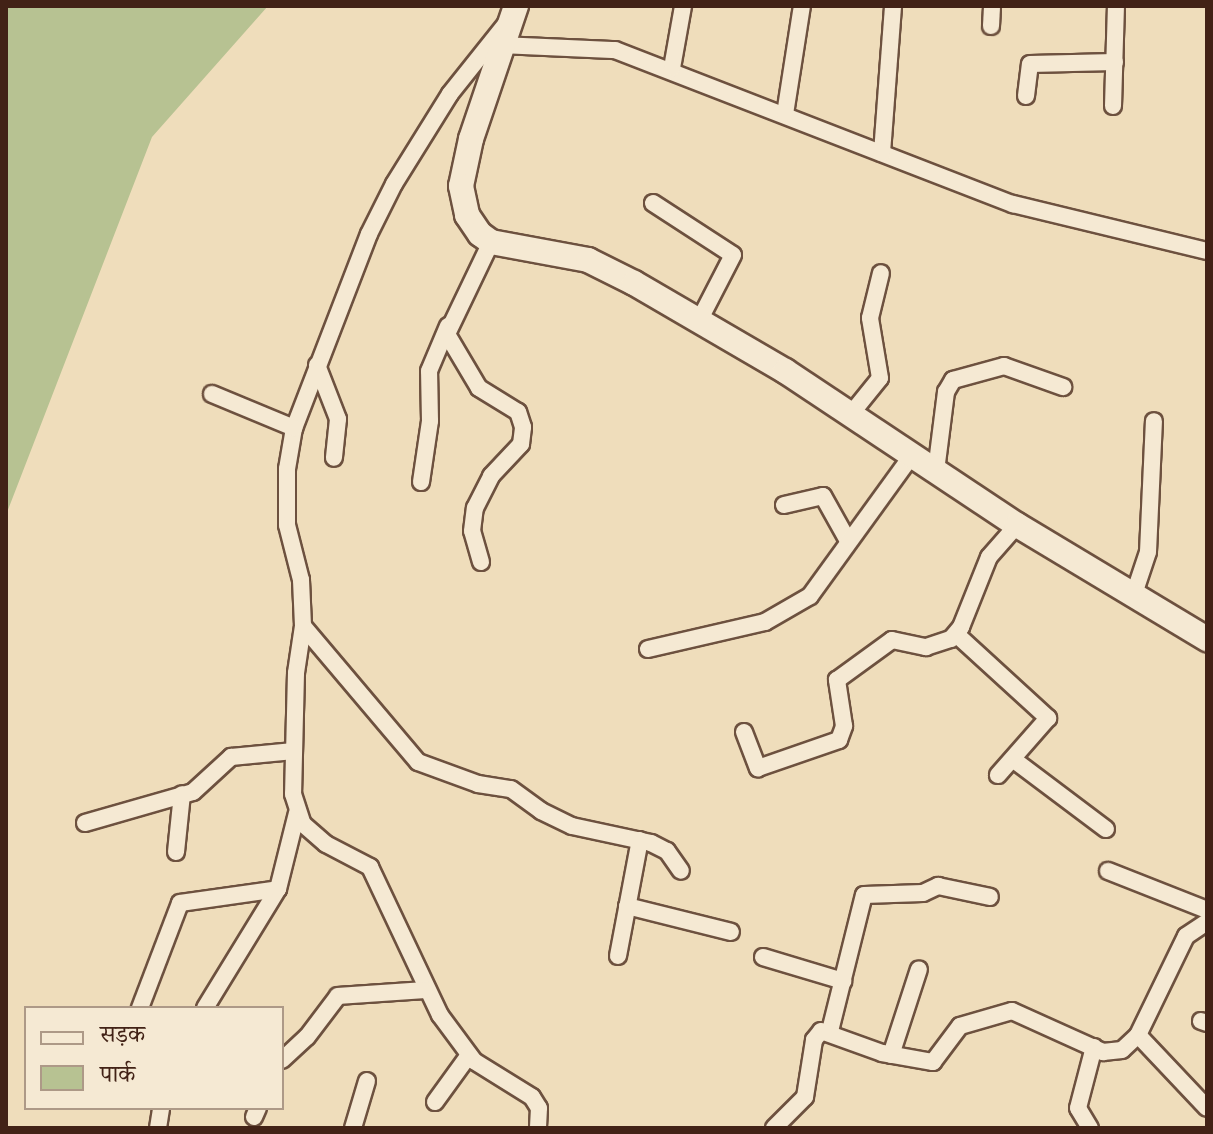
<!DOCTYPE html>
<html>
<head>
<meta charset="utf-8">
<style>
	body { margin:0 }
	#map { position:relative; width:1213px; height:1134px; overflow:hidden; background:#efddbb; font-family:"IM FELL French Canon","Noto Serif Devanagari",serif }
	div>[style] { position:absolute }
	.green>* { inset:0; background:#b7c292 }
	.roads { filter:drop-shadow(2px 0 #6d513f) drop-shadow(-2px 0 #6d513f) drop-shadow(0 2px #6d513f) drop-shadow(0 -2px #6d513f) }
	.street>* { height:16px; margin:-8px; padding:0 8px; transform-origin:8px; border-radius:8px; background:#f5e9d3 }
	.secondary>* { height:24px; margin:-12px; padding:0 12px; transform-origin:12px; border-radius:12px; background:#f5e9d3 }
	span { translate:-50% -50%; white-space:nowrap; text-align:center; line-height:1.15; -webkit-text-stroke:8px #f5e9d3; paint-order:stroke }
	.frame { position:absolute; inset:0; border:8px solid #422216; pointer-events:none }
	.legend { position:absolute; left:24px; top:1006px; width:260px; height:104px; box-sizing:border-box; background:#f5e9d3; border:2px solid #ad9987; margin:0; padding:10px 14px; list-style:none; font-size:24px; color:#422216 }
	.legend li { display:flex; align-items:center; gap:16px; height:40px }
	.legend b { width:40px; border:2px solid #ad9987 }
</style>
</head>
<body>
<div id="map">
	<div class="green">
		<div style="clip-path:polygon(6px 6px,268px 6px,152px 137px,6px 515px)"></div>
	</div>
	<div class="roads">
		<div class="street">
			<div style="left:509px;top:20px;width:95px;rotate:128.6deg"></div>
			<div style="left:450px;top:94px;width:106px;rotate:121.9deg"></div>
			<div style="left:394px;top:184px;width:56px;rotate:116.6deg"></div>
			<div style="left:369px;top:234px;width:208px;rotate:111.1deg"></div>
			<div style="left:294px;top:428px;width:42px;rotate:99.7deg"></div>
			<div style="left:287px;top:469px;width:56px;rotate:90deg"></div>
			<div style="left:287px;top:525px;width:57px;rotate:75.7deg"></div>
			<div style="left:301px;top:580px;width:46px;rotate:87.5deg"></div>
			<div style="left:303px;top:626px;width:48px;rotate:98.5deg"></div>
			<div style="left:296px;top:673px;width:121px;rotate:91.4deg"></div>
			<div style="left:293px;top:794px;width:32px;rotate:72deg"></div>
			<div style="left:303px;top:824px;width:30px;rotate:41deg"></div>
			<div style="left:326px;top:844px;width:50px;rotate:27.6deg"></div>
			<div style="left:370px;top:867px;width:164px;rotate:64.7deg"></div>
			<div style="left:440px;top:1015px;width:57px;rotate:53.5deg"></div>
			<div style="left:474px;top:1061px;width:68px;rotate:31.8deg"></div>
			<div style="left:532px;top:1097px;width:13px;rotate:58deg"></div>
			<div style="left:539px;top:1108px;width:20px;rotate:93deg"></div>
			<div style="left:991px;top:26px;width:20px;rotate:-87deg"></div>
			<div style="left:503px;top:45px;width:112px;rotate:2.6deg"></div>
			<div style="left:615px;top:50px;width:427px;rotate:21.2deg"></div>
			<div style="left:1013px;top:204px;width:200px;rotate:13.6deg"></div>
			<div style="left:672px;top:68px;width:63px;rotate:-79.9deg"></div>
			<div style="left:1026px;top:96px;width:32px;rotate:-83deg"></div>
			<div style="left:1030px;top:64px;width:85px;rotate:-1.3deg"></div>
			<div style="left:1113px;top:106px;width:100px;rotate:-88.3deg"></div>
			<div style="left:785px;top:114px;width:109px;rotate:-81.1deg"></div>
			<div style="left:882px;top:153px;width:147px;rotate:-85.7deg"></div>
			<div style="left:653px;top:203px;width:95px;rotate:33deg"></div>
			<div style="left:733px;top:255px;width:74px;rotate:117.3deg"></div>
			<div style="left:317px;top:365px;width:58px;rotate:68.7deg"></div>
			<div style="left:338px;top:419px;width:39px;rotate:96deg"></div>
			<div style="left:212px;top:394px;width:89px;rotate:22.5deg"></div>
			<div style="left:851px;top:414px;width:46px;rotate:-51.1deg"></div>
			<div style="left:880px;top:378px;width:61px;rotate:-99.5deg"></div>
			<div style="left:870px;top:318px;width:46px;rotate:-76.3deg"></div>
			<div style="left:936px;top:471px;width:80px;rotate:-82.8deg"></div>
			<div style="left:946px;top:392px;width:14px;rotate:-60deg"></div>
			<div style="left:953px;top:380px;width:53px;rotate:-15.4deg"></div>
			<div style="left:1004px;top:366px;width:63px;rotate:19.6deg"></div>
			<div style="left:421px;top:482px;width:62px;rotate:-81.6deg"></div>
			<div style="left:430px;top:421px;width:50px;rotate:-91.1deg"></div>
			<div style="left:429px;top:371px;width:49px;rotate:-67.1deg"></div>
			<div style="left:784px;top:505px;width:40px;rotate:-13deg"></div>
			<div style="left:823px;top:496px;width:49px;rotate:60.8deg"></div>
			<div style="left:481px;top:562px;width:32px;rotate:-106deg"></div>
			<div style="left:472px;top:531px;width:23px;rotate:-83deg"></div>
			<div style="left:475px;top:508px;width:36px;rotate:-63deg"></div>
			<div style="left:491px;top:476px;width:44px;rotate:-46.8deg"></div>
			<div style="left:521px;top:444px;width:17px;rotate:-83deg"></div>
			<div style="left:523px;top:427px;width:16px;rotate:-108deg"></div>
			<div style="left:518px;top:412px;width:46px;rotate:-148.4deg"></div>
			<div style="left:479px;top:388px;width:63px;rotate:-120.7deg"></div>
			<div style="left:447px;top:334px;width:102px;rotate:-64.4deg"></div>
			<div style="left:1133px;top:597px;width:47px;rotate:-71.6deg"></div>
			<div style="left:1148px;top:552px;width:131px;rotate:-87.4deg"></div>
			<div style="left:303px;top:626px;width:178px;rotate:49.8deg"></div>
			<div style="left:418px;top:762px;width:64px;rotate:20.1deg"></div>
			<div style="left:478px;top:784px;width:33px;rotate:9deg"></div>
			<div style="left:511px;top:789px;width:37px;rotate:36deg"></div>
			<div style="left:541px;top:811px;width:34px;rotate:26deg"></div>
			<div style="left:572px;top:826px;width:81px;rotate:12.1deg"></div>
			<div style="left:651px;top:843px;width:18px;rotate:27deg"></div>
			<div style="left:667px;top:851px;width:24px;rotate:55deg"></div>
			<div style="left:956px;top:634px;width:125px;rotate:42.4deg"></div>
			<div style="left:1048px;top:718px;width:76px;rotate:131.3deg"></div>
			<div style="left:648px;top:649px;width:120px;rotate:-13deg"></div>
			<div style="left:765px;top:622px;width:52px;rotate:-30deg"></div>
			<div style="left:810px;top:596px;width:174px;rotate:-54.1deg"></div>
			<div style="left:744px;top:732px;width:39px;rotate:69deg"></div>
			<div style="left:758px;top:768px;width:86px;rotate:-19.1deg"></div>
			<div style="left:839px;top:740px;width:15px;rotate:-70deg"></div>
			<div style="left:844px;top:726px;width:47px;rotate:-98.7deg"></div>
			<div style="left:837px;top:680px;width:68px;rotate:-36deg"></div>
			<div style="left:892px;top:640px;width:35px;rotate:12deg"></div>
			<div style="left:926px;top:647px;width:26px;rotate:-18deg"></div>
			<div style="left:951px;top:639px;width:16px;rotate:-50deg"></div>
			<div style="left:961px;top:627px;width:75px;rotate:-68.2deg"></div>
			<div style="left:989px;top:557px;width:43px;rotate:-48.8deg"></div>
			<div style="left:1014px;top:760px;width:115px;rotate:36.9deg"></div>
			<div style="left:85px;top:823px;width:112px;rotate:-16deg"></div>
			<div style="left:193px;top:792px;width:52px;rotate:-42.6deg"></div>
			<div style="left:231px;top:757px;width:63px;rotate:-5.4deg"></div>
			<div style="left:176px;top:852px;width:58px;rotate:-84.1deg"></div>
			<div style="left:1108px;top:871px;width:106px;rotate:21.5deg"></div>
			<div style="left:627px;top:906px;width:107px;rotate:14deg"></div>
			<div style="left:618px;top:956px;width:118px;rotate:-79.3deg"></div>
			<div style="left:763px;top:957px;width:84px;rotate:16.7deg"></div>
			<div style="left:140px;top:1008px;width:112px;rotate:-69.1deg"></div>
			<div style="left:180px;top:903px;width:99px;rotate:-8.1deg"></div>
			<div style="left:205px;top:1008px;width:140px;rotate:-58.5deg"></div>
			<div style="left:278px;top:889px;width:78px;rotate:-76deg"></div>
			<div style="left:1201px;top:1021px;width:6px;rotate:18deg"></div>
			<div style="left:830px;top:1031px;width:140px;rotate:-76deg"></div>
			<div style="left:864px;top:895px;width:59px;rotate:-1.9deg"></div>
			<div style="left:923px;top:893px;width:17px;rotate:-25deg"></div>
			<div style="left:938px;top:886px;width:53px;rotate:11.9deg"></div>
			<div style="left:1138px;top:1035px;width:100px;rotate:46.6deg"></div>
			<div style="left:891px;top:1055px;width:90px;rotate:-72deg"></div>
			<div style="left:282px;top:1060px;width:34px;rotate:-43deg"></div>
			<div style="left:307px;top:1037px;width:51px;rotate:-52.9deg"></div>
			<div style="left:338px;top:996px;width:87px;rotate:-3.9deg"></div>
			<div style="left:435px;top:1102px;width:58px;rotate:-54.1deg"></div>
			<div style="left:254px;top:1117px;width:10px;rotate:-66deg"></div>
			<div style="left:158px;top:1128px;width:20px;rotate:-81deg"></div>
			<div style="left:353px;top:1128px;width:49px;rotate:-73.4deg"></div>
			<div style="left:774px;top:1128px;width:44px;rotate:-45deg"></div>
			<div style="left:805px;top:1097px;width:58px;rotate:-81deg"></div>
			<div style="left:814px;top:1040px;width:11px;rotate:-52deg"></div>
			<div style="left:821px;top:1031px;width:65px;rotate:19.8deg"></div>
			<div style="left:882px;top:1053px;width:52px;rotate:10deg"></div>
			<div style="left:933px;top:1062px;width:45px;rotate:-53.1deg"></div>
			<div style="left:960px;top:1026px;width:54px;rotate:-16.1deg"></div>
			<div style="left:1012px;top:1011px;width:100px;rotate:24.3deg"></div>
			<div style="left:1103px;top:1052px;width:19px;rotate:-6deg"></div>
			<div style="left:1122px;top:1050px;width:22px;rotate:-43deg"></div>
			<div style="left:1138px;top:1035px;width:110px;rotate:-64.1deg"></div>
			<div style="left:1186px;top:936px;width:25px;rotate:-34deg"></div>
			<div style="left:1090px;top:1128px;width:23px;rotate:-121deg"></div>
			<div style="left:1078px;top:1108px;width:63px;rotate:-75.3deg"></div>
		</div>
		<div class="secondary">
			<div style="left:516px;top:6px;width:140px;rotate:108.7deg"></div>
			<div style="left:471px;top:139px;width:48px;rotate:102deg"></div>
			<div style="left:461px;top:186px;width:30px;rotate:78deg"></div>
			<div style="left:467px;top:215px;width:23px;rotate:56deg"></div>
			<div style="left:480px;top:234px;width:14px;rotate:36deg"></div>
			<div style="left:491px;top:242px;width:99px;rotate:10.5deg"></div>
			<div style="left:588px;top:260px;width:51px;rotate:26.6deg"></div>
			<div style="left:634px;top:283px;width:175px;rotate:30.2deg"></div>
			<div style="left:785px;top:371px;width:278px;rotate:33.6deg"></div>
			<div style="left:1017px;top:525px;width:222px;rotate:31deg"></div>
		</div>
	</div>
	<div class="frame"></div>
	<ul class="legend">
	<li><b style="height:10px;background:#f5e9d3"></b>सड़क</li>
	<li><b style="height:22px;background:#b7c292"></b>पार्क</li>
	</ul>
</div>
</body>
</html>
